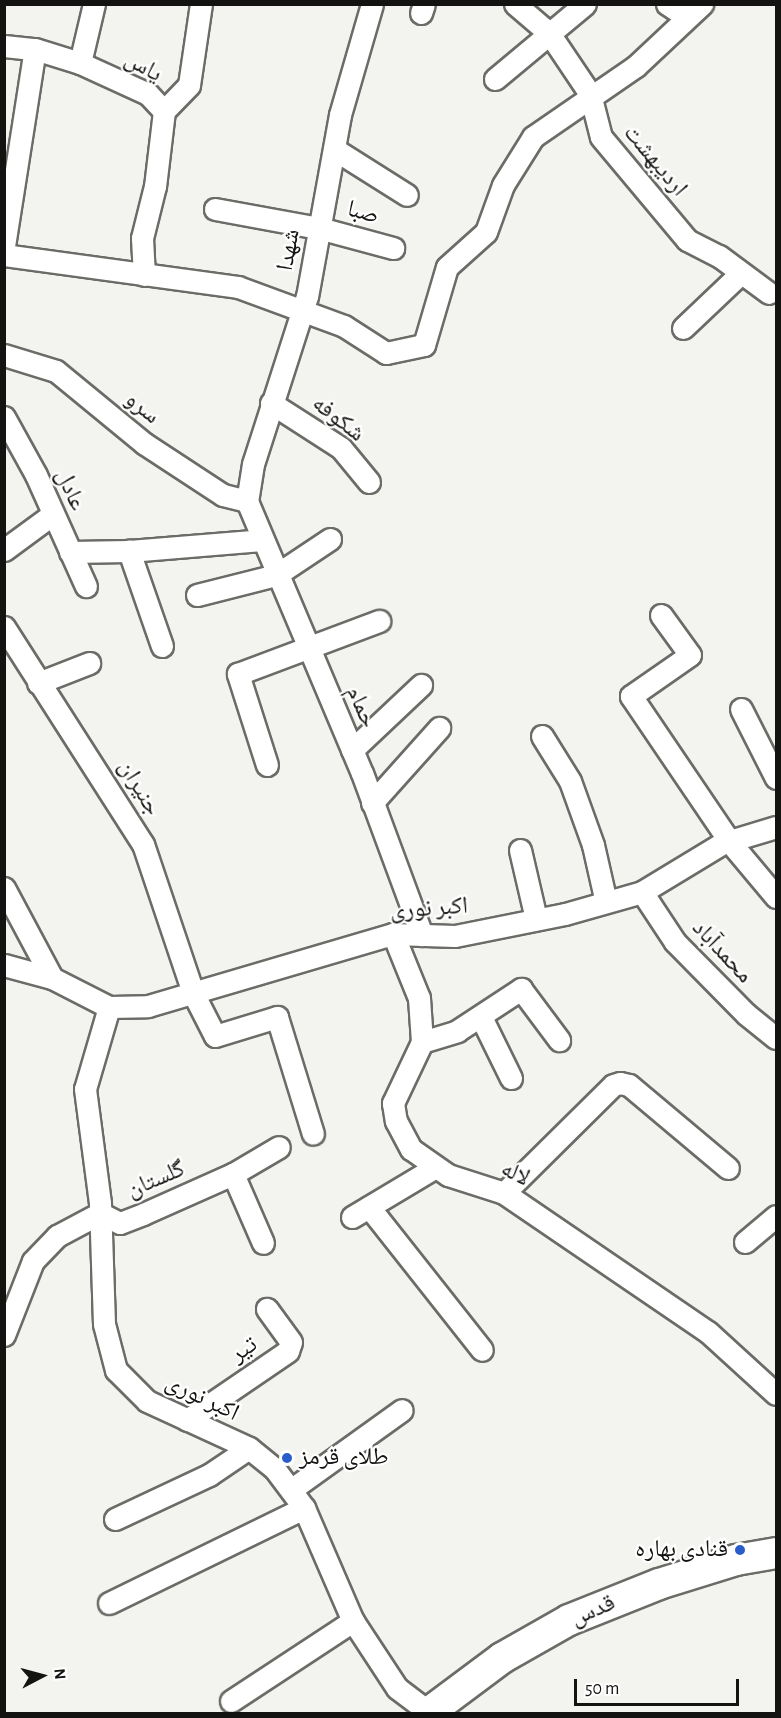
<!DOCTYPE html>
<html>
<head>
<meta charset="utf-8">
<style>
	body { margin:0 }
	#map { position:relative; width:781px; height:1718px; overflow:hidden; background:#f3f4ef; font-family:"Alegreya Sans","Noto Naskh Arabic",sans-serif }
	div>[style] { position:absolute }
	.roads { filter:drop-shadow(2px 0 #6b6c67) drop-shadow(-2px 0 #6b6c67) drop-shadow(0 2px #6b6c67) drop-shadow(0 -2px #6b6c67) }
	.minor>* { height:21px; margin:-10.5px; padding:0 10.5px; transform-origin:10.5px; border-radius:10.5px; background:#fff }
	.secondary>* { height:30px; margin:-15px; padding:0 15px; transform-origin:15px; border-radius:15px; background:#fff }
	.dots>* { width:16px; height:16px; translate:-50% -50%; box-sizing:border-box; border:3px solid #fff; border-radius:50% }
	span { translate:-50% -50%; white-space:nowrap; text-align:center; line-height:1.15; -webkit-text-stroke:4.5px #fff; paint-order:stroke }
	.street-label { font-size:24px; color:#131311 }
	.poi-label { font-size:24px; color:#131311 }
	.left { translate:0 -50%; text-align:left }
	.right { translate:-100% -50%; text-align:right }
	.frame { position:absolute; inset:0; border:6px solid #131311; pointer-events:none }
	.north { position:absolute; left:12px; top:1646px; width:60px; height:60px; -webkit-text-stroke:4px #fff; paint-order:stroke; rotate:84deg; font-size:16px; font-weight:700; line-height:24px; text-align:center; color:#131311 }
	.north::after { content:''; display:block; margin:auto; width:21px; height:27px; background:#131311; clip-path:polygon(50% 0,100% 100%,50% 72%,0 100%) }
	.scale { position:absolute; left:574px; top:1679px; width:165px; height:27px; box-sizing:border-box; border:3px solid #131311; border-top:0; padding-left:8px; font-size:18px; line-height:21px; white-space:nowrap; color:#131311; -webkit-text-stroke:4px #fff; paint-order:stroke }
</style>
</head>
<body>
<div id="map">
	<div class="roads">
		<div class="minor">
			<div style="left:372px;top:4px;width:116px;rotate:106.1deg"></div>
			<div style="left:340px;top:115px;width:184px;rotate:100.3deg"></div>
			<div style="left:307px;top:296px;width:176px;rotate:107.8deg"></div>
			<div style="left:253px;top:464px;width:37px;rotate:99deg"></div>
			<div style="left:247px;top:501px;width:295px;rotate:67.1deg"></div>
			<div style="left:362px;top:773px;width:173px;rotate:69.7deg"></div>
			<div style="left:515px;top:4px;width:45px;rotate:40.5deg"></div>
			<div style="left:549px;top:33px;width:73px;rotate:56.1deg"></div>
			<div style="left:590px;top:94px;width:44px;rotate:75.7deg"></div>
			<div style="left:601px;top:137px;width:134px;rotate:50.1deg"></div>
			<div style="left:687px;top:240px;width:36px;rotate:27deg"></div>
			<div style="left:719px;top:256px;width:62px;rotate:36.5deg"></div>
			<div style="left:667px;top:4px;width:24px;rotate:33deg"></div>
			<div style="left:421px;top:13px;width:9px;rotate:-72deg"></div>
			<div style="left:4px;top:46px;width:31px;rotate:6deg"></div>
			<div style="left:35px;top:49px;width:47px;rotate:17.3deg"></div>
			<div style="left:80px;top:63px;width:75px;rotate:24.5deg"></div>
			<div style="left:148px;top:94px;width:23px;rotate:47deg"></div>
			<div style="left:164px;top:111px;width:76px;rotate:96.8deg"></div>
			<div style="left:155px;top:186px;width:54px;rotate:104deg"></div>
			<div style="left:142px;top:238px;width:37px;rotate:87deg"></div>
			<div style="left:80px;top:63px;width:61px;rotate:-76.7deg"></div>
			<div style="left:495px;top:79px;width:117px;rotate:-39.8deg"></div>
			<div style="left:164px;top:111px;width:36px;rotate:-46deg"></div>
			<div style="left:189px;top:85px;width:82px;rotate:-81.6deg"></div>
			<div style="left:334px;top:149px;width:86px;rotate:32.2deg"></div>
			<div style="left:215px;top:209px;width:106px;rotate:10.4deg"></div>
			<div style="left:319px;top:228px;width:77px;rotate:15.1deg"></div>
			<div style="left:4px;top:246px;width:199px;rotate:-81.1deg"></div>
			<div style="left:4px;top:255px;width:236px;rotate:7.8deg"></div>
			<div style="left:238px;top:287px;width:113px;rotate:20.2deg"></div>
			<div style="left:344px;top:326px;width:50px;rotate:32.7deg"></div>
			<div style="left:386px;top:353px;width:39px;rotate:-12deg"></div>
			<div style="left:424px;top:345px;width:81px;rotate:-73.6deg"></div>
			<div style="left:447px;top:267px;width:52px;rotate:-41.9deg"></div>
			<div style="left:486px;top:232px;width:50px;rotate:-70.1deg"></div>
			<div style="left:503px;top:185px;width:57px;rotate:-58deg"></div>
			<div style="left:533px;top:137px;width:125px;rotate:-34.6deg"></div>
			<div style="left:636px;top:66px;width:91px;rotate:-43.2deg"></div>
			<div style="left:683px;top:328px;width:80px;rotate:-43.5deg"></div>
			<div style="left:4px;top:355px;width:54px;rotate:17.1deg"></div>
			<div style="left:56px;top:371px;width:115px;rotate:39.4deg"></div>
			<div style="left:145px;top:444px;width:93px;rotate:33.2deg"></div>
			<div style="left:223px;top:495px;width:25px;rotate:14deg"></div>
			<div style="left:271px;top:403px;width:83px;rotate:32.7deg"></div>
			<div style="left:341px;top:448px;width:44px;rotate:50.5deg"></div>
			<div style="left:4px;top:417px;width:66px;rotate:61.1deg"></div>
			<div style="left:36px;top:475px;width:122px;rotate:65.8deg"></div>
			<div style="left:4px;top:550px;width:61px;rotate:-36.3deg"></div>
			<div style="left:70px;top:552px;width:59px;rotate:-1deg"></div>
			<div style="left:197px;top:595px;width:81px;rotate:-14.2deg"></div>
			<div style="left:276px;top:575px;width:65px;rotate:-33.7deg"></div>
			<div style="left:661px;top:615px;width:49px;rotate:54.1deg"></div>
			<div style="left:690px;top:655px;width:72px;rotate:145.2deg"></div>
			<div style="left:631px;top:696px;width:175px;rotate:55.9deg"></div>
			<div style="left:729px;top:841px;width:73px;rotate:50deg"></div>
			<div style="left:4px;top:627px;width:258px;rotate:57.4deg"></div>
			<div style="left:143px;top:844px;width:157px;rotate:71.4deg"></div>
			<div style="left:193px;top:993px;width:48px;rotate:62.9deg"></div>
			<div style="left:215px;top:1036px;width:65px;rotate:-17deg"></div>
			<div style="left:277px;top:1017px;width:122px;rotate:72.9deg"></div>
			<div style="left:162px;top:646px;width:101px;rotate:-109.2deg"></div>
			<div style="left:129px;top:551px;width:133px;rotate:-4.7deg"></div>
			<div style="left:38px;top:683px;width:55px;rotate:-21.4deg"></div>
			<div style="left:741px;top:709px;width:77px;rotate:63.1deg"></div>
			<div style="left:542px;top:736px;width:53px;rotate:58.1deg"></div>
			<div style="left:570px;top:781px;width:68px;rotate:70.2deg"></div>
			<div style="left:593px;top:845px;width:58px;rotate:77.2deg"></div>
			<div style="left:352px;top:750px;width:95px;rotate:-43.3deg"></div>
			<div style="left:267px;top:765px;width:96px;rotate:-107.7deg"></div>
			<div style="left:238px;top:674px;width:151px;rotate:-20.6deg"></div>
			<div style="left:372px;top:803px;width:101px;rotate:-48.2deg"></div>
			<div style="left:520px;top:850px;width:71px;rotate:76.9deg"></div>
			<div style="left:4px;top:888px;width:102px;rotate:61.9deg"></div>
			<div style="left:642px;top:892px;width:60px;rotate:56.6deg"></div>
			<div style="left:675px;top:942px;width:101px;rotate:45.4deg"></div>
			<div style="left:746px;top:1014px;width:38px;rotate:39deg"></div>
			<div style="left:393px;top:934px;width:69px;rotate:67.9deg"></div>
			<div style="left:419px;top:998px;width:44px;rotate:86.1deg"></div>
			<div style="left:422px;top:1042px;width:68px;rotate:115.4deg"></div>
			<div style="left:393px;top:1103px;width:18px;rotate:81deg"></div>
			<div style="left:396px;top:1121px;width:32px;rotate:62deg"></div>
			<div style="left:411px;top:1149px;width:45px;rotate:35.1deg"></div>
			<div style="left:448px;top:1175px;width:59px;rotate:17.8deg"></div>
			<div style="left:504px;top:1193px;width:247px;rotate:34.3deg"></div>
			<div style="left:708px;top:1332px;width:92px;rotate:42.4deg"></div>
			<div style="left:4px;top:965px;width:50px;rotate:15.2deg"></div>
			<div style="left:52px;top:978px;width:64px;rotate:27deg"></div>
			<div style="left:109px;top:1007px;width:39px;rotate:-1deg"></div>
			<div style="left:148px;top:1006px;width:255px;rotate:-16.4deg"></div>
			<div style="left:393px;top:934px;width:62px;rotate:1.8deg"></div>
			<div style="left:455px;top:936px;width:112px;rotate:-11.3deg"></div>
			<div style="left:565px;top:914px;width:80px;rotate:-15.9deg"></div>
			<div style="left:642px;top:892px;width:95px;rotate:-31.2deg"></div>
			<div style="left:723px;top:843px;width:55px;rotate:-16.8deg"></div>
			<div style="left:109px;top:1007px;width:85px;rotate:106.3deg"></div>
			<div style="left:85px;top:1089px;width:115px;rotate:82.5deg"></div>
			<div style="left:100px;top:1203px;width:121px;rotate:88.1deg"></div>
			<div style="left:104px;top:1324px;width:48px;rotate:75.4deg"></div>
			<div style="left:116px;top:1370px;width:44px;rotate:45deg"></div>
			<div style="left:147px;top:1401px;width:112px;rotate:24.7deg"></div>
			<div style="left:249px;top:1448px;width:32px;rotate:39deg"></div>
			<div style="left:274px;top:1468px;width:50px;rotate:53.1deg"></div>
			<div style="left:304px;top:1508px;width:123px;rotate:66.6deg"></div>
			<div style="left:353px;top:1621px;width:80px;rotate:56.7deg"></div>
			<div style="left:397px;top:1688px;width:40px;rotate:37deg"></div>
			<div style="left:481px;top:1017px;width:68px;rotate:63.8deg"></div>
			<div style="left:422px;top:1042px;width:37px;rotate:-17deg"></div>
			<div style="left:457px;top:1031px;width:77px;rotate:-33.3deg"></div>
			<div style="left:521px;top:989px;width:64px;rotate:53.3deg"></div>
			<div style="left:233px;top:1174px;width:75px;rotate:66.5deg"></div>
			<div style="left:504px;top:1193px;width:153px;rotate:-44.7deg"></div>
			<div style="left:613px;top:1085px;width:7px;rotate:-16deg"></div>
			<div style="left:620px;top:1083px;width:9px;rotate:13deg"></div>
			<div style="left:629px;top:1085px;width:129px;rotate:40deg"></div>
			<div style="left:369px;top:1207px;width:182px;rotate:51.7deg"></div>
			<div style="left:352px;top:1217px;width:96px;rotate:-30.9deg"></div>
			<div style="left:745px;top:1242px;width:40px;rotate:-40deg"></div>
			<div style="left:4px;top:1335px;width:79px;rotate:-68.6deg"></div>
			<div style="left:33px;top:1261px;width:35px;rotate:-46deg"></div>
			<div style="left:57px;top:1236px;width:49px;rotate:-28.1deg"></div>
			<div style="left:100px;top:1213px;width:22px;rotate:27deg"></div>
			<div style="left:120px;top:1223px;width:25px;rotate:-21deg"></div>
			<div style="left:143px;top:1214px;width:98px;rotate:-24deg"></div>
			<div style="left:233px;top:1174px;width:53px;rotate:-30.4deg"></div>
			<div style="left:187px;top:1420px;width:122px;rotate:-34.3deg"></div>
			<div style="left:288px;top:1351px;width:9px;rotate:-72deg"></div>
			<div style="left:291px;top:1342px;width:41px;rotate:-126deg"></div>
			<div style="left:292px;top:1489px;width:135px;rotate:-35.7deg"></div>
			<div style="left:115px;top:1519px;width:104px;rotate:-25.1deg"></div>
			<div style="left:209px;top:1475px;width:48px;rotate:-34deg"></div>
			<div style="left:109px;top:1603px;width:217px;rotate:-26deg"></div>
			<div style="left:231px;top:1701px;width:146px;rotate:-33.3deg"></div>
		</div>
		<div class="secondary">
			<div style="left:427px;top:1714px;width:94px;rotate:-36.7deg"></div>
			<div style="left:502px;top:1658px;width:77px;rotate:-29.6deg"></div>
			<div style="left:569px;top:1620px;width:97px;rotate:-21.8deg"></div>
			<div style="left:659px;top:1584px;width:81px;rotate:-17.3deg"></div>
			<div style="left:736px;top:1560px;width:41px;rotate:-9.9deg"></div>
		</div>
	</div>
	<div class="dots">
		<div style="left:287px;top:1458px;background:#2a5dcb"></div>
		<div style="left:740px;top:1550px;background:#2a5dcb"></div>
	</div>
	<div class="street-label">
		<span style="left:143px;top:67px;rotate:29deg">یاس</span>
		<span style="left:655px;top:161px;rotate:50deg">اردیبهشت</span>
		<span style="left:363px;top:213px;rotate:15deg">صبا</span>
		<span style="left:289px;top:250px;rotate:-80deg">شهدا</span>
		<span style="left:142px;top:408px;rotate:39deg">سرو</span>
		<span style="left:338px;top:419px;rotate:38deg">شکوفه</span>
		<span style="left:70px;top:490px;rotate:66deg">عادل</span>
		<span style="left:361px;top:707px;rotate:66deg">حمام</span>
		<span style="left:139px;top:788px;rotate:59deg">جنیران</span>
		<span style="left:429px;top:909px;rotate:-4deg">اکبر نوری</span>
		<span style="left:722px;top:952px;rotate:47deg">محمدآباد</span>
		<span style="left:515px;top:1174px;rotate:26deg">لاله</span>
		<span style="left:156px;top:1180px;rotate:-23deg">گلستان</span>
		<span style="left:244px;top:1350px;rotate:-34deg">تیر</span>
		<span style="left:202px;top:1398px;rotate:26deg">اکبر نوری</span>
		<span style="left:593px;top:1611px;rotate:-23deg">قدس</span>
	</div>
	<div class="poi-label">
		<span class="left" style="left:299px;top:1458px">طلای قرمز</span>
		<span class="right" style="left:728px;top:1550px">قنادی بهاره</span>
	</div>
	<div class="frame"></div>
	<div class="north">N</div>
	<div class="scale">50 m</div>
</div>
</body>
</html>
